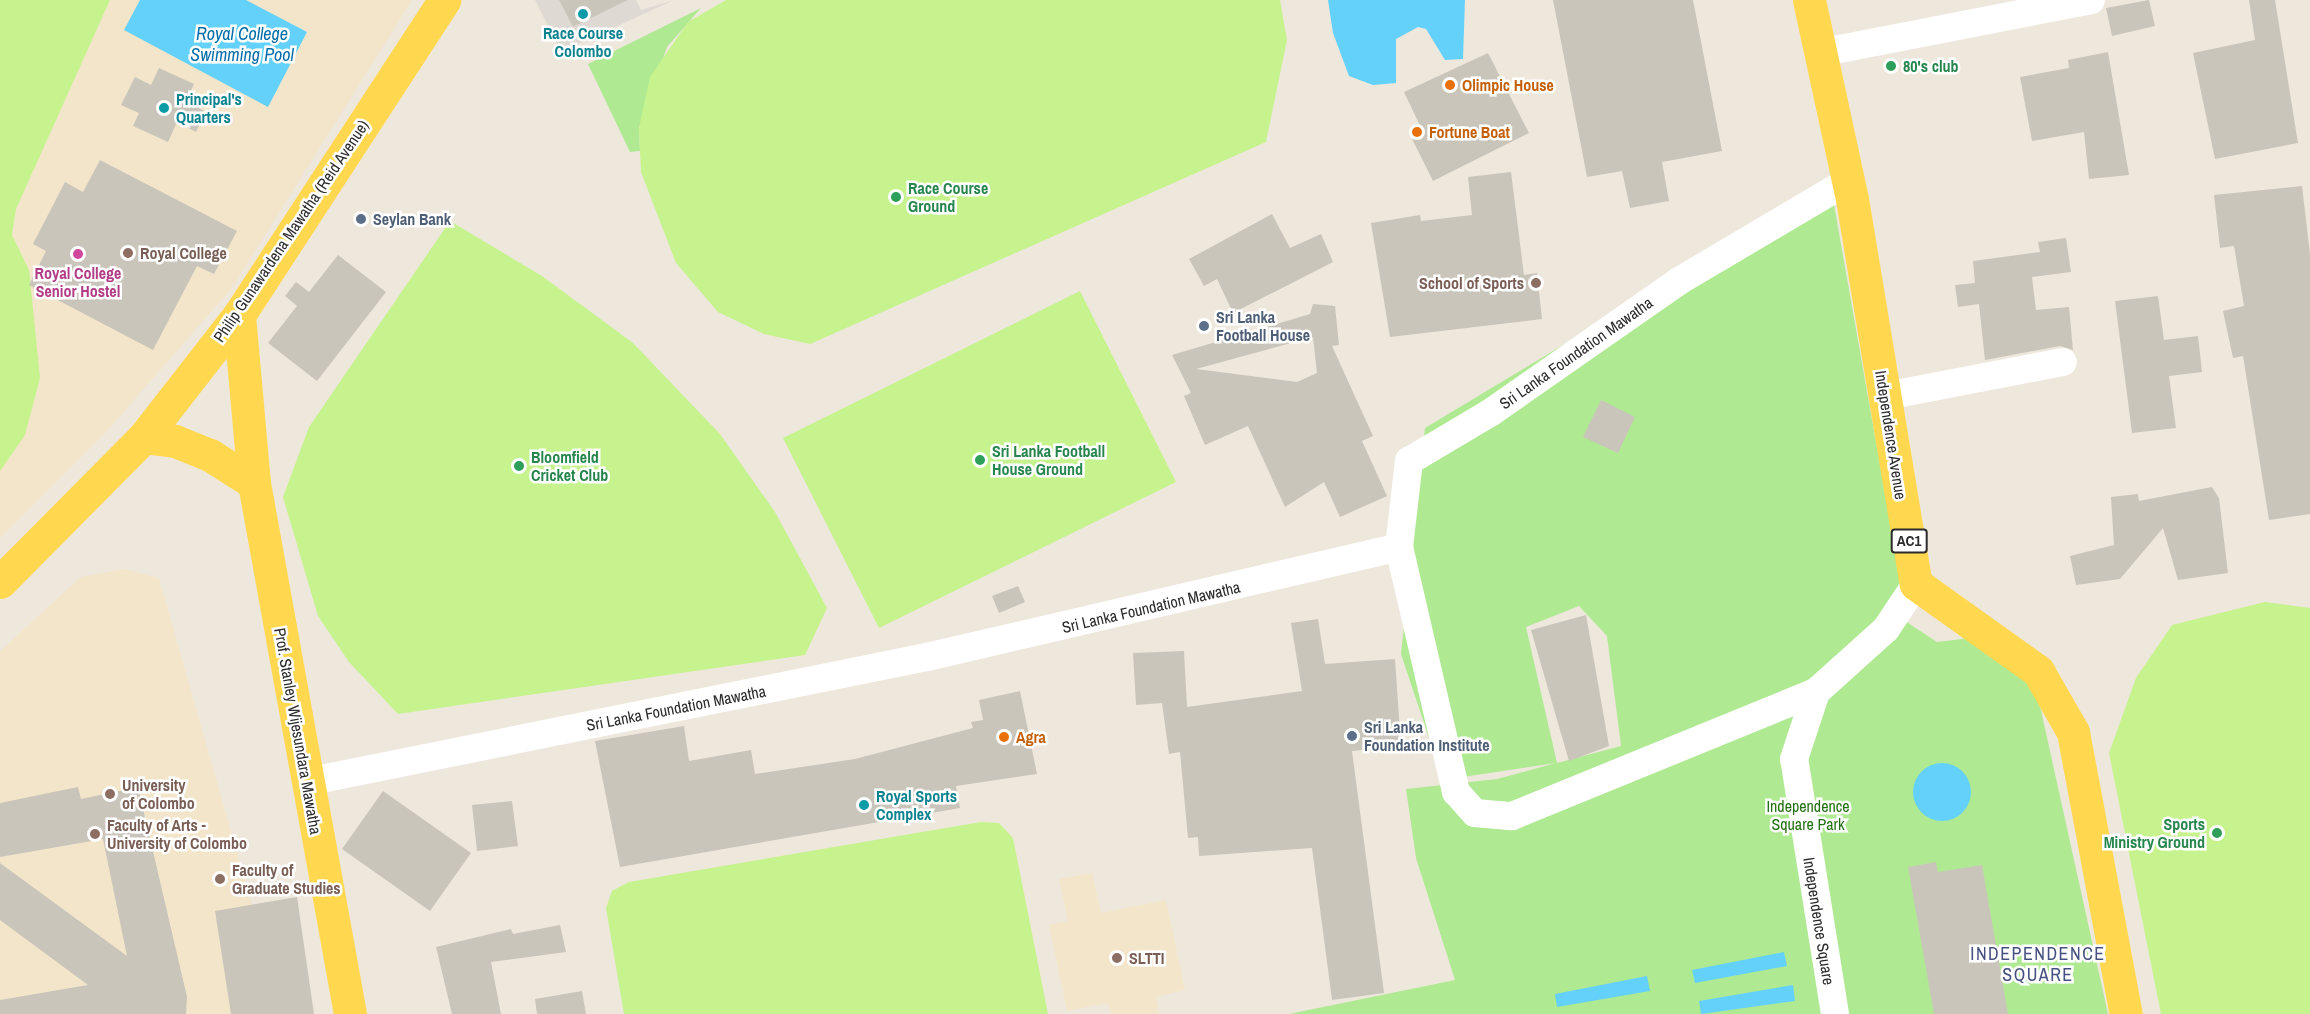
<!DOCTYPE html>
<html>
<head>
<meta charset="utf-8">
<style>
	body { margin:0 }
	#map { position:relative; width:2310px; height:1014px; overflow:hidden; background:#eee7dc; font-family:"Archivo Narrow",sans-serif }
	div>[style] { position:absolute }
	.education>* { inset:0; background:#f2e5ca }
	.green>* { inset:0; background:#afea93 }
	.pitch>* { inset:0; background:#c6f38d }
	.plaza>* { inset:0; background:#dedad3 }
	.water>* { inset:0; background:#64d1fb }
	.round { border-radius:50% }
	.building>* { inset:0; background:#c9c5ba }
	.minor>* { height:28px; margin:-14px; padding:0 14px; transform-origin:14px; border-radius:14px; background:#fff }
	.major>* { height:33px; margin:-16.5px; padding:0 16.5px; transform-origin:16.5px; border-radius:16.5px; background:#ffd850 }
	.dots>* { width:16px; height:16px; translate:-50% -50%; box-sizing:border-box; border:3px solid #fff; border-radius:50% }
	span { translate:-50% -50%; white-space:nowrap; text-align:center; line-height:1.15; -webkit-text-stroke:5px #fff; paint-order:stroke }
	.shield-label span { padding:2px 4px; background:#fff; border:2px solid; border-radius:4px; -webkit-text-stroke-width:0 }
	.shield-label { font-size:15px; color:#2b2b2b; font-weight:700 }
	.culture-label { font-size:16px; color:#0d838f; font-weight:700 }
	.left { translate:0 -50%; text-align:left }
	.leisure-label { font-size:16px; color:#27864d; font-weight:700 }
	.right { translate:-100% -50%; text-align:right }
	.food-label { font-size:16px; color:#c56008; font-weight:700 }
	.service-label { font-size:16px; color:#4e5e75; font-weight:700 }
	.street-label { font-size:16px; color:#2b2b2b }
	.education-label { font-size:16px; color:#785e54; font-weight:700 }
	.hotel-label { font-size:16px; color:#b23c85; font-weight:700 }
	.park-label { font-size:16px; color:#257013 }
	.water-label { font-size:18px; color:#006daa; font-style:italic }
	.neighbourhood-label { font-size:18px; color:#465081; letter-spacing:1.5px }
</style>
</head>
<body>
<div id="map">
	<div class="education">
		<div style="clip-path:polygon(0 0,412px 0,232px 288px,107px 431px,0 538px)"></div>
		<div style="clip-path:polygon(124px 569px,159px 578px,283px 1014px,0 1014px,0 651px,81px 577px)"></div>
		<div style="clip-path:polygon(1092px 873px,1101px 913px,1166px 900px,1185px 990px,1156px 997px,1159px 1014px,1111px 1014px,1108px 1003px,1067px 1011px,1049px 925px,1068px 921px,1059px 879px)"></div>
	</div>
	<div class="green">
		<div style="clip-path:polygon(701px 8px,667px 47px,639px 128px,640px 151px,630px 152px,588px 64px)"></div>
		<div style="clip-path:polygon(evenodd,1833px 199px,1908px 623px,1937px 642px,1970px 638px,2035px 683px,2108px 1014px,1289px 1014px,1455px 980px,1416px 858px,1406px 789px,1497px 779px,1556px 763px,1443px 780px,1401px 654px,1425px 428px,1626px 307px,1833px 199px,1579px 606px,1607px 636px,1621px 746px,1557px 763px,1526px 627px,1579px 606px)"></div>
	</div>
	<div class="pitch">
		<div style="clip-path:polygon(0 0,110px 0,16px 209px,12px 235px,29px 270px,40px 378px,25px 435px,0 471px)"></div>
		<div style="clip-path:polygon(726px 0,1280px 0,1287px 40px,1266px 142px,810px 344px,764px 334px,718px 312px,676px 263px,641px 172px,639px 128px,650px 77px,688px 22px)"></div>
		<div style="clip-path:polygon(450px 221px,542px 276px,633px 343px,720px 434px,775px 512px,827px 608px,805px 655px,398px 714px,349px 662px,318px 616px,283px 497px,309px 427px)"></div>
		<div style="clip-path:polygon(1080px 291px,1176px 482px,879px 628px,783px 438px)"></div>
		<div style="clip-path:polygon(2265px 602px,2310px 608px,2310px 1014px,2161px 1014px,2109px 753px,2136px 678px,2172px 625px)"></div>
		<div style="clip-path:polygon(981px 822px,999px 823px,1013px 838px,1048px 1014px,624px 1014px,606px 908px,612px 891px,629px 882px)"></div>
	</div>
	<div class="plaza">
		<div style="clip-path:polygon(535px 0,559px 0,573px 27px,628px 0,636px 0,641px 10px,674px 0,561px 52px)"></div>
	</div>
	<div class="water">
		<div style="clip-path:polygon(140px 0,246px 0,307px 32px,268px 107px,124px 30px)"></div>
		<div style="clip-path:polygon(1328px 0,1465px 0,1463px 59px,1445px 60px,1426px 29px,1418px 27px,1396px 39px,1396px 83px,1373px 85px,1349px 76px,1333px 33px)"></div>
		<div class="round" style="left:1913px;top:763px;width:58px;height:58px"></div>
		<div style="clip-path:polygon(1784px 952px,1787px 966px,1695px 983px,1692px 970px)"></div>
		<div style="clip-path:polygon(1647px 976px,1650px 991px,1557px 1007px,1555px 994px)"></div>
		<div style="clip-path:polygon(1793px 985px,1795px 1001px,1701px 1014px,1699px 1001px)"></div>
	</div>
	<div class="building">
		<div style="clip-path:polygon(559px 0,628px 0,573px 27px)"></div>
		<div style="clip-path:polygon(1553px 0,1693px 0,1722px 151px,1662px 162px,1669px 201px,1630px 208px,1622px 171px,1587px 177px)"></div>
		<div style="clip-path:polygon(2149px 0,2155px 26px,2112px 36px,2106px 8px)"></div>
		<div style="clip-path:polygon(2249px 0,2275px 0,2298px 143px,2215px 159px,2193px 53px,2255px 40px)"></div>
		<div style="clip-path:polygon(2108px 52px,2129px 175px,2089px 179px,2084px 132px,2032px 141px,2020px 77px,2069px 68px,2068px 60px)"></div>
		<div style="clip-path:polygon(1488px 53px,1529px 133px,1433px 181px,1412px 139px,1424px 134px,1404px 92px)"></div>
		<div style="clip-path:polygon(159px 68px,194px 84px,186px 101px,206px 112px,196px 132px,177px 122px,168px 142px,133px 126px,139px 113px,121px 105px,135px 77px,151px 85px)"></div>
		<div style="clip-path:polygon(100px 160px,237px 231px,214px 274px,197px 266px,153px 350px,29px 285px,46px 251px,33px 244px,65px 182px,83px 192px)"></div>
		<div style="clip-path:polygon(1511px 172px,1524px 275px,1537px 273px,1542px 319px,1390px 337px,1371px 223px,1420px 215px,1421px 221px,1472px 215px,1468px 177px)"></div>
		<div style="clip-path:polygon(2302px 186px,2310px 254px,2310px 514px,2269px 520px,2243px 356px,2233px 358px,2223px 311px,2244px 306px,2234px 246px,2220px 248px,2214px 195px)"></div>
		<div style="clip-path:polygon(1272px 214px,1290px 248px,1321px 234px,1333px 262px,1233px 313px,1217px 279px,1204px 286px,1189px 259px)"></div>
		<div style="clip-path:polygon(2066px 238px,2071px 272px,2032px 277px,2036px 310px,2069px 307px,2073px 350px,2060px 346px,1985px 360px,1979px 304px,1958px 307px,1955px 285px,1975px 283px,1973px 261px,2040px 252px,2038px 242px)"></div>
		<div style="clip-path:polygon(338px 255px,386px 292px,317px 381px,268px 343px,297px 306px,285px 296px,296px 282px,309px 292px)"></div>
		<div style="clip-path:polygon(2158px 296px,2164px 340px,2198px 336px,2202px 372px,2169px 376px,2176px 428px,2132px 433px,2115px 301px)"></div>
		<div style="clip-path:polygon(evenodd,1313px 304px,1335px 306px,1339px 345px,1332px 346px,1373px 436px,1362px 441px,1387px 496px,1340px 517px,1324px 482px,1285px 507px,1248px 426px,1205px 445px,1184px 396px,1191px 393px,1172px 355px,1310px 314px,1313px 304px,1313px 337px,1317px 373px,1297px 382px,1196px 369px,1313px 337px)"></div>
		<div style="clip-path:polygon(1601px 400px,1635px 417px,1618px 453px,1583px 437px)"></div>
		<div style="clip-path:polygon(2212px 487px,2219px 498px,2228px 573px,2178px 580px,2163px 528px,2120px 579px,2076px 585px,2070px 556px,2114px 545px,2111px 497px,2138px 494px,2139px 501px)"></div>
		<div style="clip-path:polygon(1018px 586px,1025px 602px,999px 613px,992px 596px)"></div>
		<div style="clip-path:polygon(1586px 615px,1609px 746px,1569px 761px,1531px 630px)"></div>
		<div style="clip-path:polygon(1318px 619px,1325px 664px,1395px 659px,1401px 746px,1352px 751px,1384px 993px,1332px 1000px,1312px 848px,1199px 856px,1198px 837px,1188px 838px,1180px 752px,1169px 754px,1162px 703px,1136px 705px,1133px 653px,1184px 651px,1187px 707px,1302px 691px,1291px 623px)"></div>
		<div style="clip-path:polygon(1020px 691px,1037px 774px,956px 786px,960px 808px,620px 867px,595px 741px,684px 726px,689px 761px,751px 750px,755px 774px,855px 759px,973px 728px,971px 722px,983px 720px,979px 700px)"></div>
		<div style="clip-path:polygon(78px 787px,81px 799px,138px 787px,187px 997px,186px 1014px,0 1014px,0 1000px,88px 985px,0 920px,0 863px,127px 956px,103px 839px,0 857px,0 803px)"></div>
		<div style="clip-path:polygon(383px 791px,471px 853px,430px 911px,342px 849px)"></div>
		<div style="clip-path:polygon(512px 801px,518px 846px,477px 851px,472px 805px)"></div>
		<div style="clip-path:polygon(1936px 862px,1938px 872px,1982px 865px,2008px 1014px,1934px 1014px,1908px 867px)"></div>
		<div style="clip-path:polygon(297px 897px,314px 1014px,231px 1014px,215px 911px)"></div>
		<div style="clip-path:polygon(560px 925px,566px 952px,491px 962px,501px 1014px,452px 1014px,436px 947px,511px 929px,513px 934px)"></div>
		<div style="clip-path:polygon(582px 991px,586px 1014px,537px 1014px,535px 999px)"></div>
	</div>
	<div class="minor">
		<div style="left:1819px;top:53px;width:277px;rotate:-11deg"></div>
		<div style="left:1886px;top:396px;width:180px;rotate:-10.9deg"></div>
		<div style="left:1399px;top:547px;width:252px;rotate:76.9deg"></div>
		<div style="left:1456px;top:792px;width:28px;rotate:48deg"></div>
		<div style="left:1475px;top:813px;width:37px;rotate:5deg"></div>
		<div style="left:1512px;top:816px;width:328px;rotate:-22.2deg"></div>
		<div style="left:306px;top:782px;width:633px;rotate:-11.38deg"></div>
		<div style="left:927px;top:657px;width:485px;rotate:-13.1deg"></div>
		<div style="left:1399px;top:547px;width:87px;rotate:-83.4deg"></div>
		<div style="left:1409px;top:461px;width:94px;rotate:-30.7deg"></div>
		<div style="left:1490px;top:413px;width:231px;rotate:-34.9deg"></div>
		<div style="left:1679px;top:281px;width:196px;rotate:-30.6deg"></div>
		<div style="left:1835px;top:1014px;width:258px;rotate:-99.1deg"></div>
		<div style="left:1794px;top:759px;width:71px;rotate:-71.8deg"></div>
		<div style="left:1816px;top:692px;width:94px;rotate:-42deg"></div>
		<div style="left:1886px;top:629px;width:54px;rotate:-56.3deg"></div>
	</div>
	<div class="major">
		<div style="left:1809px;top:0;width:204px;rotate:77.8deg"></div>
		<div style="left:1852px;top:199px;width:390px;rotate:80.6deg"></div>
		<div style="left:1916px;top:584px;width:150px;rotate:35.5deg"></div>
		<div style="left:2038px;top:671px;width:70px;rotate:60.2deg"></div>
		<div style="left:2073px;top:732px;width:287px;rotate:79.4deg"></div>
		<div style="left:239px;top:315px;width:169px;rotate:84.9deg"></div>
		<div style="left:254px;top:483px;width:540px;rotate:79.75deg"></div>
		<div style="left:144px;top:437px;width:31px;rotate:7deg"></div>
		<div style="left:175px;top:441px;width:38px;rotate:22deg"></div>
		<div style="left:210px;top:455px;width:52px;rotate:32.5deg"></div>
		<div style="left:0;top:582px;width:204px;rotate:-45.2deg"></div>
		<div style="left:144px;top:437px;width:155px;rotate:-52.1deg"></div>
		<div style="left:239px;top:315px;width:376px;rotate:-56.9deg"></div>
	</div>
	<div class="dots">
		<div style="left:583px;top:14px;background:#0f9aa8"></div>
		<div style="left:1891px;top:66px;background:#2e9e5b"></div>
		<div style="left:1450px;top:85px;background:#e8710a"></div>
		<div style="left:164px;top:108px;background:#0f9aa8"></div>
		<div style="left:1417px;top:132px;background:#e8710a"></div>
		<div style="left:896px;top:197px;background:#2e9e5b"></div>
		<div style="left:361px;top:219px;background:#5c6f8a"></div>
		<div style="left:128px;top:253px;background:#8d6e63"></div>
		<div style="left:78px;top:254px;background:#d1479c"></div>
		<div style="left:1536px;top:283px;background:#8d6e63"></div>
		<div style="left:1204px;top:326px;background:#5c6f8a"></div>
		<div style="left:980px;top:460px;background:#2e9e5b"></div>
		<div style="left:519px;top:466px;background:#2e9e5b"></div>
		<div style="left:1352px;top:736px;background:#5c6f8a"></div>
		<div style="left:1004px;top:737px;background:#e8710a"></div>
		<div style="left:110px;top:794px;background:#8d6e63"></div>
		<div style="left:864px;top:805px;background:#0f9aa8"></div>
		<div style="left:2217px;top:833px;background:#2e9e5b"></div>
		<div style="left:95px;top:834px;background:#8d6e63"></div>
		<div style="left:220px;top:879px;background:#8d6e63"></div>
		<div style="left:1117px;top:958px;background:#8d6e63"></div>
	</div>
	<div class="shield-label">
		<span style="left:1909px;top:541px">AC1</span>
	</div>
	<div class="culture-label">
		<span style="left:583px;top:42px">Race Course<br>Colombo</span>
		<span class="left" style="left:176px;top:108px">Principal's<br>Quarters</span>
		<span class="left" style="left:876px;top:805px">Royal Sports<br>Complex</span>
	</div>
	<div class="leisure-label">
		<span class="left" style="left:1903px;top:66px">80's club</span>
		<span class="left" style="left:908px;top:197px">Race Course<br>Ground</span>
		<span class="left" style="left:992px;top:460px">Sri Lanka Football<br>House Ground</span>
		<span class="left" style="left:531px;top:466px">Bloomfield<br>Cricket Club</span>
		<span class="right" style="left:2205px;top:833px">Sports<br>Ministry Ground</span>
	</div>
	<div class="food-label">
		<span class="left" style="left:1462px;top:85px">Olimpic House</span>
		<span class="left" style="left:1429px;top:132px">Fortune Boat</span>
		<span class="left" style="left:1016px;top:737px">Agra</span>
	</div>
	<div class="service-label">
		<span class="left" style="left:373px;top:219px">Seylan Bank</span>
		<span class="left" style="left:1216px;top:326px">Sri Lanka<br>Football House</span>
		<span class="left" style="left:1364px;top:736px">Sri Lanka<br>Foundation Institute</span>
	</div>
	<div class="street-label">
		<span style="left:291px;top:231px;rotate:-56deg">Philip Gunawardena Mawatha (Reid Avenue)</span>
		<span style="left:1576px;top:353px;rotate:-35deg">Sri Lanka Foundation Mawatha</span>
		<span style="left:1891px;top:435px;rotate:81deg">Independence Avenue</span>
		<span style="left:1151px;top:607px;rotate:-13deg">Sri Lanka Foundation Mawatha</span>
		<span style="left:676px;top:708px;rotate:-11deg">Sri Lanka Foundation Mawatha</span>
		<span style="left:298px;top:731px;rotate:80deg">Prof. Stanley Wijesundara Mawatha</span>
		<span style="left:1819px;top:921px;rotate:81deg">Independence Square</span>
	</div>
	<div class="education-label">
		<span class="left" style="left:140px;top:253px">Royal College</span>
		<span class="right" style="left:1524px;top:283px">School of Sports</span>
		<span class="left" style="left:122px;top:794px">University<br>of Colombo</span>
		<span class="left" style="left:107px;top:834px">Faculty of Arts -<br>University of Colombo</span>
		<span class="left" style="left:232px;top:879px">Faculty of<br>Graduate Studies</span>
		<span class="left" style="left:1129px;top:958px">SLTTI</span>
	</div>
	<div class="hotel-label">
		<span style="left:78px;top:282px">Royal College<br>Senior Hostel</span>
	</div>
	<div class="park-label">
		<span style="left:1808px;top:815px">Independence<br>Square Park</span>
	</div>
	<div class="water-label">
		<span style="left:242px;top:45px">Royal College<br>Swimming Pool</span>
	</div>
	<div class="neighbourhood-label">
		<span style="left:2038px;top:965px">INDEPENDENCE<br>SQUARE</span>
	</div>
</div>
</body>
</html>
